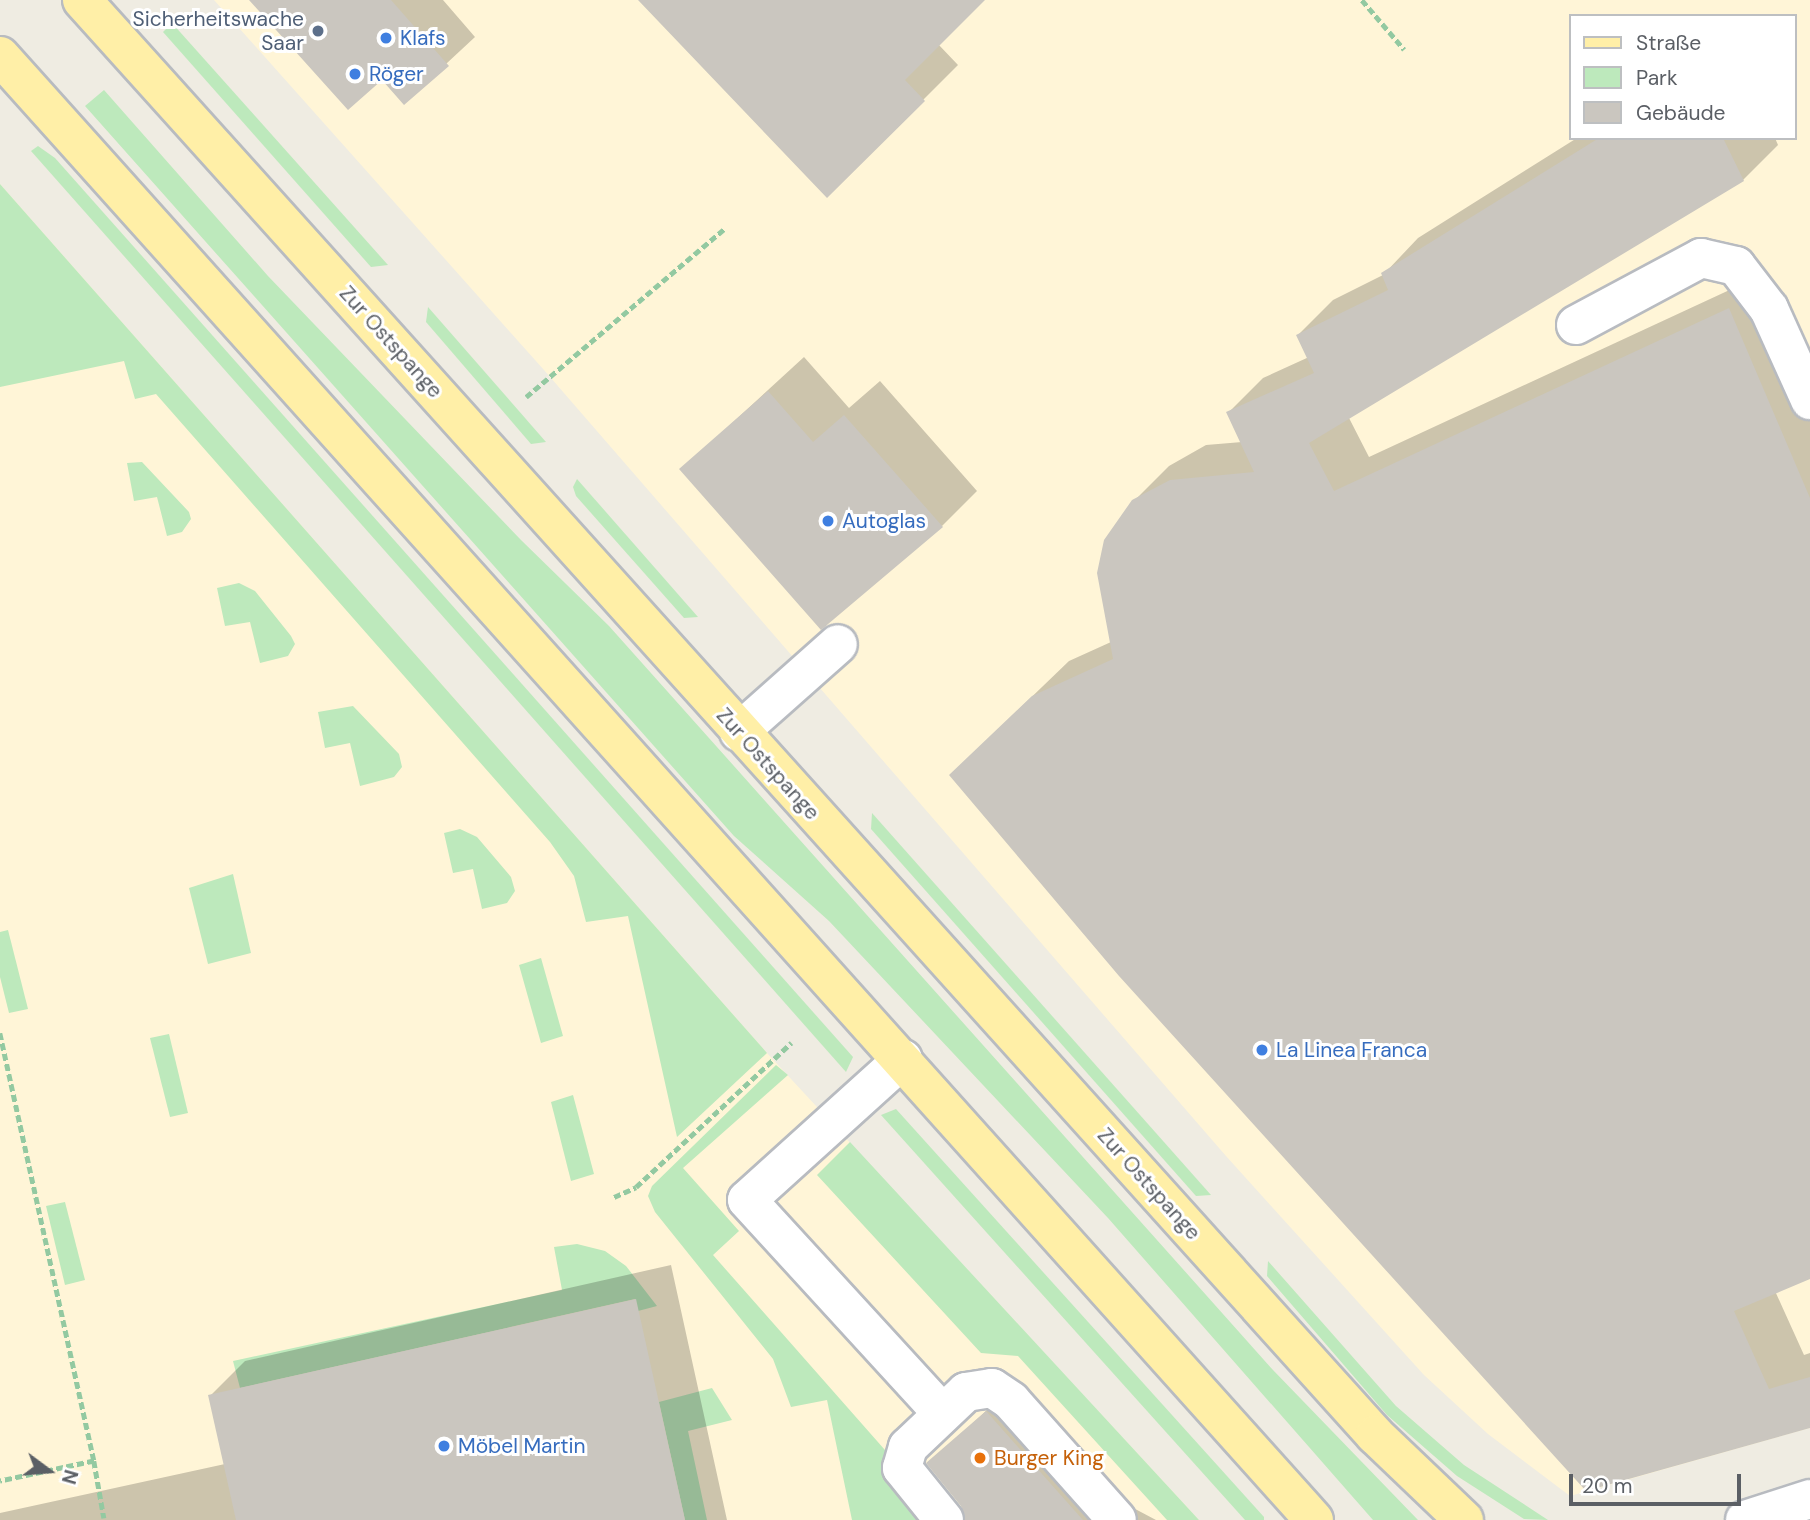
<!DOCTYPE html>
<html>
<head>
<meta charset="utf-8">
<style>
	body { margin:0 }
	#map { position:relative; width:1810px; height:1520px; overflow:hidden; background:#efece2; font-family:"DM Sans",sans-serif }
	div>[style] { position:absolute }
	.commercial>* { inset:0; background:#fff5d7 }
	.green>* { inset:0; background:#bde9bc }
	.shadow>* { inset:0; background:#0003 }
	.building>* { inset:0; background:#cac6bf }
	.path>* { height:4.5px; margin-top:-2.25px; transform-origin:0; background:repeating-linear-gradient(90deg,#93c9a1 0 7px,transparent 0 10.5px) }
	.roads { filter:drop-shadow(2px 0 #b8bbc0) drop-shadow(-2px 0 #b8bbc0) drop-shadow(0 2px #b8bbc0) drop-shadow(0 -2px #b8bbc0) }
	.minor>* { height:38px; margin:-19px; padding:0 19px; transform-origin:19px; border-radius:19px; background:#fff }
	.major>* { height:38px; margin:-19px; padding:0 19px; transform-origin:19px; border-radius:19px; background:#ffefa7 }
	.dots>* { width:19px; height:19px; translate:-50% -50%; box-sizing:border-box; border:4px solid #fff; border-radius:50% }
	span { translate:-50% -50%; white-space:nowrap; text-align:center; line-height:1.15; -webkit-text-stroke:6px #fff; paint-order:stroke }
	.service-label { font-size:21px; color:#4e5e75 }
	.right { translate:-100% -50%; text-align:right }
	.shop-label { font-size:21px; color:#366cbe }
	.left { translate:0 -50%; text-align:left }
	.street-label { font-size:21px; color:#5b5f65 }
	.food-label { font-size:21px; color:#c56008 }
	.legend { position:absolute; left:1569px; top:14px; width:228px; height:126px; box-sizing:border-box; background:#fff; border:2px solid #bdbfc1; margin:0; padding:9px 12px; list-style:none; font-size:21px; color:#5b5f65 }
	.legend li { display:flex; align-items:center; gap:14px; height:35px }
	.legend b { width:35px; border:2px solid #bdbfc1 }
	.north { position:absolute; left:14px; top:1436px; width:70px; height:70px; -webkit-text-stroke:5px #fff; paint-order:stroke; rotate:106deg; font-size:19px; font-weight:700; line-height:28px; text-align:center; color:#5b5f65 }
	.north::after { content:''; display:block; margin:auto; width:24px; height:32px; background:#5b5f65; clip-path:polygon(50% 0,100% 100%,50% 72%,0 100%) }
	.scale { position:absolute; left:1569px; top:1474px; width:172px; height:32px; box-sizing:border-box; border:4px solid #5b5f65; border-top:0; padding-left:9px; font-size:21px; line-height:24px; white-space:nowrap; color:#5b5f65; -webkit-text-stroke:5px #fff; paint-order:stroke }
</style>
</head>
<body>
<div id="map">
	<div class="commercial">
		<div style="clip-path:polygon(evenodd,214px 0,1810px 0,1810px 1428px,1570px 1496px,1488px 1434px,1424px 1375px,1226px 1156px,544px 370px,214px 0,1570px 16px,1794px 16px,1794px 138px,1570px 138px,1570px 16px)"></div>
		<div style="clip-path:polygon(0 184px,767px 1053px,1199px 1520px,0 1520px)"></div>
	</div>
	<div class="green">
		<div style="clip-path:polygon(172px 23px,388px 265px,371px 267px,163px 32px)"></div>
		<div style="clip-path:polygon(104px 90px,268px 276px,521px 540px,609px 626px,1273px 1370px,1418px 1520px,1373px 1520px,1108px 1218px,829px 921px,734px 836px,85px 106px)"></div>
		<div style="clip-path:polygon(38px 146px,55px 158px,853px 1057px,846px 1072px,31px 151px)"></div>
		<div style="clip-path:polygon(0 184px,767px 1053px,677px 1137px,628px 916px,586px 922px,574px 876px,550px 842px,156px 394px,135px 399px,124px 361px,0 387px)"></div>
		<div style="clip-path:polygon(428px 307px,546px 442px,531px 444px,426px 322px)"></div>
		<div style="clip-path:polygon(142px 462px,189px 512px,191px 519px,182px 532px,167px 536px,157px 497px,134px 501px,127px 463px)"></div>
		<div style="clip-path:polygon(577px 479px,698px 617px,684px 618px,576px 496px,573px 487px)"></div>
		<div style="clip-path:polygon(239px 583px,255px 591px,291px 636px,295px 644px,288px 656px,260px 663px,250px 622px,225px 626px,217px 588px)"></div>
		<div style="clip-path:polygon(353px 706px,399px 754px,402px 767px,394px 777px,360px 786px,350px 743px,325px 748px,318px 712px)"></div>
		<div style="clip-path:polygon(872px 813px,1211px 1195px,1196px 1196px,871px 829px)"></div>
		<div style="clip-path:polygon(460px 829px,477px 837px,511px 877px,515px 891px,507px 903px,482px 909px,473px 869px,453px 873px,444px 833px)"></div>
		<div style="clip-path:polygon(233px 874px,251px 953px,208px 964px,189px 888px)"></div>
		<div style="clip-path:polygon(8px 930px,28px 1009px,9px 1013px,0 977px,0 932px)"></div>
		<div style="clip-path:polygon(541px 958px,563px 1036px,541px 1043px,519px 965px)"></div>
		<div style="clip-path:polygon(169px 1034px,188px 1113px,170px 1117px,150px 1038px)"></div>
		<div style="clip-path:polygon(776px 1065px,788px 1075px,683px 1168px,739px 1231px,713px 1255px,892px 1458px,893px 1488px,922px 1520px,852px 1520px,827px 1400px,791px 1407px,773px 1359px,655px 1212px,648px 1196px,652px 1186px)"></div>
		<div style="clip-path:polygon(573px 1095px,594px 1174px,571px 1181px,551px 1102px)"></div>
		<div style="clip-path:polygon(896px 1109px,1264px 1517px,1264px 1520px,1245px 1520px,881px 1115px)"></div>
		<div style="clip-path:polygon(850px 1142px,1199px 1520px,1167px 1520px,1018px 1356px,981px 1353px,817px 1175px)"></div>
		<div style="clip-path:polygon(65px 1202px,85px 1280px,65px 1285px,46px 1206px)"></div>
		<div style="clip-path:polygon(577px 1244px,605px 1251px,626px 1266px,657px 1306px,638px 1311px,635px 1299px,240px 1388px,233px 1361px,562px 1290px,554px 1247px)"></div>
		<div style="clip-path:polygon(1268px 1261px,1396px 1406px,1464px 1465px,1548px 1520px,1524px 1519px,1457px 1476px,1387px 1415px,1267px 1276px)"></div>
		<div style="clip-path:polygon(712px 1388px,732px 1420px,688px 1431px,707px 1520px,685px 1520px,659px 1402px)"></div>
	</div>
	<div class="shadow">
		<div style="clip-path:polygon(252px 0,443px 0,475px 37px,404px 103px,382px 78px)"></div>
		<div style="clip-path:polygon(641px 0,982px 0,938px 44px,958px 65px,827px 196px)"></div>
		<div style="clip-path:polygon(1577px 138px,1775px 138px,1778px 145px,1743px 180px,1349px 418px,1369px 457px,1764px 274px,1810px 383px,1810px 1275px,1775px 1291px,1804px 1355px,1810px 1353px,1810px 1426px,986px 741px,1069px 661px,1111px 642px,1134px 501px,1169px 466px,1206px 445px,1242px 442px,1228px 413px,1263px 378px,1309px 357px,1298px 335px,1333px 300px,1383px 275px,1418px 238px)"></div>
		<div style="clip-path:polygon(804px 357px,849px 408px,880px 381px,977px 491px,942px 526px,682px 469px)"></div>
		<div style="clip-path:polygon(671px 1265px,727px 1520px,0 1520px,0 1513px,225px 1464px,210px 1396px,245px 1361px)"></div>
		<div style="clip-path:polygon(1016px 1383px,1122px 1502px,1156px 1520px,966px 1520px,963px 1505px,929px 1464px)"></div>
	</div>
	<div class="building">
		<div style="clip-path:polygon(249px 0,391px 0,449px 66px,404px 105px,382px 80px,348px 110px)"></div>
		<div style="clip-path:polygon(638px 0,985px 0,905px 80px,925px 101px,827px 198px)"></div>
		<div style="clip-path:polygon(1599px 138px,1723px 138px,1744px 181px,1309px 443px,1334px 491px,1729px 308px,1810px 498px,1810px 1279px,1734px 1311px,1769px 1389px,1810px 1377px,1810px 1428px,1586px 1491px,1119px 976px,949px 775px,1032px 696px,1113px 659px,1097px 573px,1104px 540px,1132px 500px,1170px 480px,1254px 472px,1226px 412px,1314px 373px,1296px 335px,1388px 290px,1381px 273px)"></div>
		<div style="clip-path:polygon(768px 391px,813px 442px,844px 415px,943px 527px,821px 630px,679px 469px)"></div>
		<div style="clip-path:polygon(636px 1299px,685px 1520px,236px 1520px,208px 1395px)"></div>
		<div style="clip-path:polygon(986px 1411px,1083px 1520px,965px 1520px,961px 1506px,926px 1463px)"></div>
	</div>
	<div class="path">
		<div style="left:1362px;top:0;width:65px;rotate:49.4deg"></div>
		<div style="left:526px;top:397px;width:261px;rotate:-40.3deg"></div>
		<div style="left:0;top:1033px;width:438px;rotate:77.6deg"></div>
		<div style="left:94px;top:1461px;width:96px;rotate:168deg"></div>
		<div style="left:614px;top:1197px;width:24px;rotate:-24deg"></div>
		<div style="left:636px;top:1187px;width:212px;rotate:-42.9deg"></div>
		<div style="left:94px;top:1461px;width:58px;rotate:80deg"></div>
	</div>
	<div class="roads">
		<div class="minor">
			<div style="left:1576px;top:325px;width:142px;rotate:-28.2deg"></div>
			<div style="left:1701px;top:258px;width:36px;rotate:13deg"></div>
			<div style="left:1736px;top:266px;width:54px;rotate:52.5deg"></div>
			<div style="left:1769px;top:309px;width:100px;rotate:65.7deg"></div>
			<div style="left:739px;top:732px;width:132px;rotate:-41.6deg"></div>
			<div style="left:903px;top:1059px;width:210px;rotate:137.9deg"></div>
			<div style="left:747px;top:1200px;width:289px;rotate:47.5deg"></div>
			<div style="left:944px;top:1520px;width:67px;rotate:-128.9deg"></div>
			<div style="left:902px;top:1468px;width:22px;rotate:-74deg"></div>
			<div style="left:908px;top:1447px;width:80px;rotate:-43.5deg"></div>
			<div style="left:966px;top:1392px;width:26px;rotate:-9deg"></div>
			<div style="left:992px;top:1388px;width:23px;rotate:34deg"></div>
			<div style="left:1011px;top:1401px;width:159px;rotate:48.3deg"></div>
			<div style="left:1745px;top:1520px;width:68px;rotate:-17.9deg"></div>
		</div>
		<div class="major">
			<div style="left:82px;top:0;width:1932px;rotate:47.98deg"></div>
			<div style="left:1375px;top:1435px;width:123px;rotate:43.7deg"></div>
			<div style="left:0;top:56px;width:1967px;rotate:48.09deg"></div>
		</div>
	</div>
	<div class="dots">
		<div style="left:318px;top:31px;background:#5c6f8a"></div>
		<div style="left:386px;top:38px;background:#3f7fe0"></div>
		<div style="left:355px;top:74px;background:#3f7fe0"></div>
		<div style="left:828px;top:521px;background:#3f7fe0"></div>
		<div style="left:1262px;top:1050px;background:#3f7fe0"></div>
		<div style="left:444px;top:1446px;background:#3f7fe0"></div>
		<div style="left:980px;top:1458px;background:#e8710a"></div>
	</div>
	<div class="service-label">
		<span class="right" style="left:304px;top:31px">Sicherheitswache<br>Saar</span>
	</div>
	<div class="shop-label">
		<span class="left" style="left:400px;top:38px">Klafs</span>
		<span class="left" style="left:369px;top:74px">Röger</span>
		<span class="left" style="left:842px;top:521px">Autoglas</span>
		<span class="left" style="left:1276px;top:1050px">La Linea Franca</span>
		<span class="left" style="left:458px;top:1446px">Möbel Martin</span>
	</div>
	<div class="street-label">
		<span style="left:391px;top:342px;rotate:48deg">Zur Ostspange</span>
		<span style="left:768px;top:764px;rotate:48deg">Zur Ostspange</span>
		<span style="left:1149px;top:1184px;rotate:48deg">Zur Ostspange</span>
	</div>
	<div class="food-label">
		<span class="left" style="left:994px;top:1458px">Burger King</span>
	</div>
	<ul class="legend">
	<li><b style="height:9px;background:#ffefa7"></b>Straße</li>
	<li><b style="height:19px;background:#bde9bc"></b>Park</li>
	<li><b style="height:19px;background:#cac6bf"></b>Gebäude</li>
	</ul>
	<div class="north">N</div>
	<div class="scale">20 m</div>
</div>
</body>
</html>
